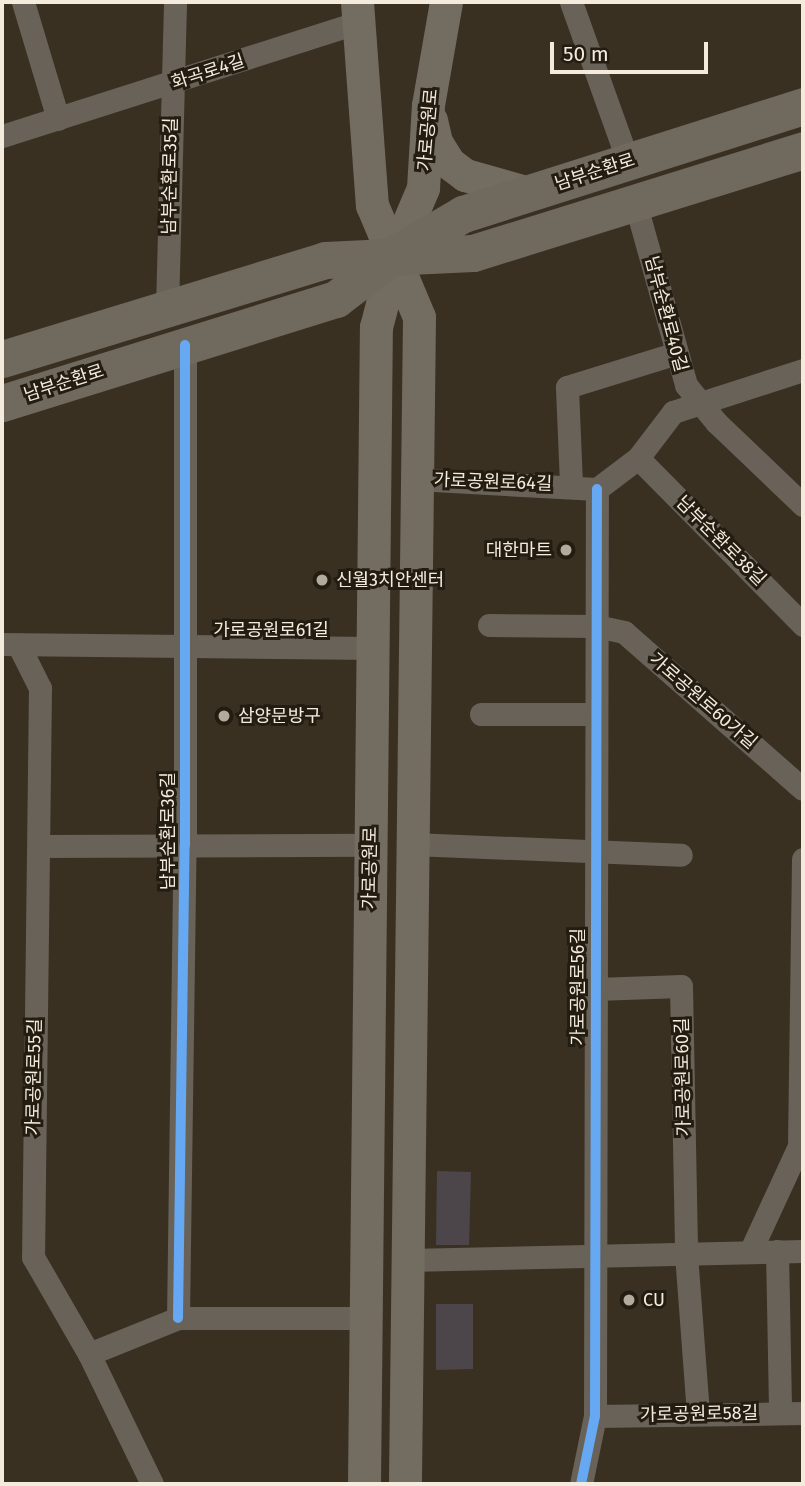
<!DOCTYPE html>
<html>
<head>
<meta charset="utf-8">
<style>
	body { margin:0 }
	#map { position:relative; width:805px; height:1486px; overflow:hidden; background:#393022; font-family:"Fira Sans","Noto Sans KR",sans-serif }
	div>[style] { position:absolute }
	.building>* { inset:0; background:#4c464a }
	.street>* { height:23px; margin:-11.5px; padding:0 11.5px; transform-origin:11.5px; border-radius:11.5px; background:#686258 }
	.secondary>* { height:33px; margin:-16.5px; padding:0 16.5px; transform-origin:16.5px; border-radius:16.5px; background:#736c60 }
	.primary>* { height:37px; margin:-18.5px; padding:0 18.5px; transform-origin:18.5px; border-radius:18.5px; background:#70695d }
	.cycleway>* { height:10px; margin:-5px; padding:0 5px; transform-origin:5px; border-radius:5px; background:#66a8f1 }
	.dots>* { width:19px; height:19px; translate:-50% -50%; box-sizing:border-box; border:4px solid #231c11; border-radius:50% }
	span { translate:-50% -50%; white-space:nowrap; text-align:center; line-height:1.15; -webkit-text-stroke:6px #231c11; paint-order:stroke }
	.street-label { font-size:18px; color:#f5ebdc }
	.poi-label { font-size:18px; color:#f5ebdc }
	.right { translate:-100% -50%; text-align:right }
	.left { translate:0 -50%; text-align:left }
	.frame { position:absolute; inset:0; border:4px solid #f5ebdc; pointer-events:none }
	.scale { position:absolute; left:550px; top:42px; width:158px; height:32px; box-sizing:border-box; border:4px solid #f5ebdc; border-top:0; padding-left:9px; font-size:21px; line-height:24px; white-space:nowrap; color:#f5ebdc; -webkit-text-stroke:5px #231c11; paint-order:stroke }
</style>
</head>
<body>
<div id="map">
	<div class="building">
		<div style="clip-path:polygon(437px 1171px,471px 1172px,469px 1245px,436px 1245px)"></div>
		<div style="clip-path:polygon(436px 1304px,473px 1304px,473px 1369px,436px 1370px)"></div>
	</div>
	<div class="street">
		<div style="left:23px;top:2px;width:122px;rotate:73.3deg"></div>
		<div style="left:571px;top:2px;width:169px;rotate:70.3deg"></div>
		<div style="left:2px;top:136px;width:373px;rotate:-17.7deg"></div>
		<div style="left:635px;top:202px;width:190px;rotate:74.4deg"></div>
		<div style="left:686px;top:385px;width:48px;rotate:51deg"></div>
		<div style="left:716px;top:422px;width:120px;rotate:43.7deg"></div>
		<div style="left:167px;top:309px;width:307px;rotate:-88.5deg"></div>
		<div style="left:638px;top:458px;width:235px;rotate:45.3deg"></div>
		<div style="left:416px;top:479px;width:181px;rotate:3.2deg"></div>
		<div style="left:597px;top:489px;width:51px;rotate:-37.1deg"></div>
		<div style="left:638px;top:458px;width:58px;rotate:-52.7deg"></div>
		<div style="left:673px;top:412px;width:137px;rotate:-17.9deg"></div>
		<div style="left:571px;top:484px;width:97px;rotate:-92.4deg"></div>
		<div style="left:567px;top:387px;width:115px;rotate:-17.2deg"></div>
		<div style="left:489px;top:625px;width:107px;rotate:0.5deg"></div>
		<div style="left:596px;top:626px;width:29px;rotate:12deg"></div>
		<div style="left:624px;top:632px;width:238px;rotate:41.3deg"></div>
		<div style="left:2px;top:644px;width:371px;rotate:0.6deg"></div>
		<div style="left:19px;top:646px;width:47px;rotate:63.4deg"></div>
		<div style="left:40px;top:688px;width:569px;rotate:90.7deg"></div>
		<div style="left:33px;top:1257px;width:112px;rotate:60deg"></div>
		<div style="left:89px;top:1354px;width:144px;rotate:64.1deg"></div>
		<div style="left:481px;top:714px;width:115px"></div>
		<div style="left:412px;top:844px;width:269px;rotate:2.3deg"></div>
		<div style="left:39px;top:846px;width:332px;rotate:-0.2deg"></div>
		<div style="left:596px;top:989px;width:85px;rotate:-2deg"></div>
		<div style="left:681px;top:986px;width:268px;rotate:88.9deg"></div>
		<div style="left:686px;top:1254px;width:160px;rotate:85.7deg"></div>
		<div style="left:777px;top:1251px;width:162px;rotate:88.9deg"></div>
		<div style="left:750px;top:1252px;width:117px;rotate:-65.2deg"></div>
		<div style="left:799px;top:1146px;width:287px;rotate:-89.2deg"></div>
		<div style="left:408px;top:1260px;width:395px;rotate:-1.3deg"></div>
		<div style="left:178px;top:1318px;width:473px;rotate:-89.2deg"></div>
		<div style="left:185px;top:845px;width:500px;rotate:-90deg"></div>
		<div style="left:89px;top:1354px;width:96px;rotate:-22deg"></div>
		<div style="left:178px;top:1318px;width:188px"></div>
		<div style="left:595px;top:1416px;width:208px;rotate:-0.8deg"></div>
		<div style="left:581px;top:1484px;width:69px;rotate:-78.4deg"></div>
		<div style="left:595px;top:1416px;width:927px;rotate:-89.88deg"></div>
	</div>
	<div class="secondary">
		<div style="left:357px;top:2px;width:204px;rotate:85.8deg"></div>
		<div style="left:372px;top:205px;width:121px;rotate:67.2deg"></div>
		<div style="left:419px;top:317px;width:1167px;rotate:90.69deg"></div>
		<div style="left:431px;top:120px;width:23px;rotate:77deg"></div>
		<div style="left:436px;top:142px;width:25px;rotate:58deg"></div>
		<div style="left:449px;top:163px;width:20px;rotate:37deg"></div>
		<div style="left:465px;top:175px;width:66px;rotate:15.7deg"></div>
		<div style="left:364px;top:1484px;width:1157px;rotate:-89.41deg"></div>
		<div style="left:376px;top:327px;width:75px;rotate:-75.4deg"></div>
		<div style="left:395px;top:254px;width:72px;rotate:-67deg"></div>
		<div style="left:423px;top:188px;width:83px;rotate:-86.6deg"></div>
		<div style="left:428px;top:105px;width:105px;rotate:-80.1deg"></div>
	</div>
	<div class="primary">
		<div style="left:2px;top:359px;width:338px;rotate:-17deg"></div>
		<div style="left:325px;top:260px;width:148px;rotate:-2.7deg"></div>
		<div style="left:473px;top:253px;width:346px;rotate:-17.3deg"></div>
		<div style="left:2px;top:403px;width:350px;rotate:-17.3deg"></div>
		<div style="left:336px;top:299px;width:74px;rotate:-37.3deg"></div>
		<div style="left:395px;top:254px;width:79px;rotate:-30.5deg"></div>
		<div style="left:463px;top:214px;width:357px;rotate:-17.6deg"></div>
	</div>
	<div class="cycleway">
		<div style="left:178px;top:1318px;width:473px;rotate:-89.2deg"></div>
		<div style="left:185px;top:845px;width:500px;rotate:-90deg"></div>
		<div style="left:581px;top:1484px;width:69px;rotate:-78.4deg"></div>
		<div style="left:595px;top:1416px;width:927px;rotate:-89.88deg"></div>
	</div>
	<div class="dots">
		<div style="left:566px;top:550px;background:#b3aa9b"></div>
		<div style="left:322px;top:580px;background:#b3aa9b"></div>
		<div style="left:224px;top:716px;background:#b3aa9b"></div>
		<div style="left:629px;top:1300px;background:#b3aa9b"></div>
	</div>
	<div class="street-label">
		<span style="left:208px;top:72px;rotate:-18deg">화곡로4길</span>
		<span style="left:428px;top:130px;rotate:-85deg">가로공원로</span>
		<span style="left:595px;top:172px;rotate:-18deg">남부순환로</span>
		<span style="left:170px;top:176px;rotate:-89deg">남부순환로35길</span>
		<span style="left:666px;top:314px;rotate:75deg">남부순환로40길</span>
		<span style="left:64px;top:383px;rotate:-18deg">남부순환로</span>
		<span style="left:493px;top:482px;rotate:2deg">가로공원로64길</span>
		<span style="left:721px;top:541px;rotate:45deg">남부순환로38길</span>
		<span style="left:271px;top:630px">가로공원로61길</span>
		<span style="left:703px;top:701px;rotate:41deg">가로공원로60가길</span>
		<span style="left:168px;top:831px;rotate:-90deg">남부순환로36길</span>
		<span style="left:370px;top:868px;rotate:-89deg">가로공원로</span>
		<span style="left:578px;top:987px;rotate:-90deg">가로공원로56길</span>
		<span style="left:34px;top:1077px;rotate:-89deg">가로공원로55길</span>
		<span style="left:683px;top:1077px;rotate:-91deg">가로공원로60길</span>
		<span style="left:699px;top:1414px;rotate:-1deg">가로공원로58길</span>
	</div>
	<div class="poi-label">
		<span class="right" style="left:552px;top:550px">대한마트</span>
		<span class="left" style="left:336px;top:580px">신월3치안센터</span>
		<span class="left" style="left:238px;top:716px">삼양문방구</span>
		<span class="left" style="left:643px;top:1300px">CU</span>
	</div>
	<div class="frame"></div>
	<div class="scale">50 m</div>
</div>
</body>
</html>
